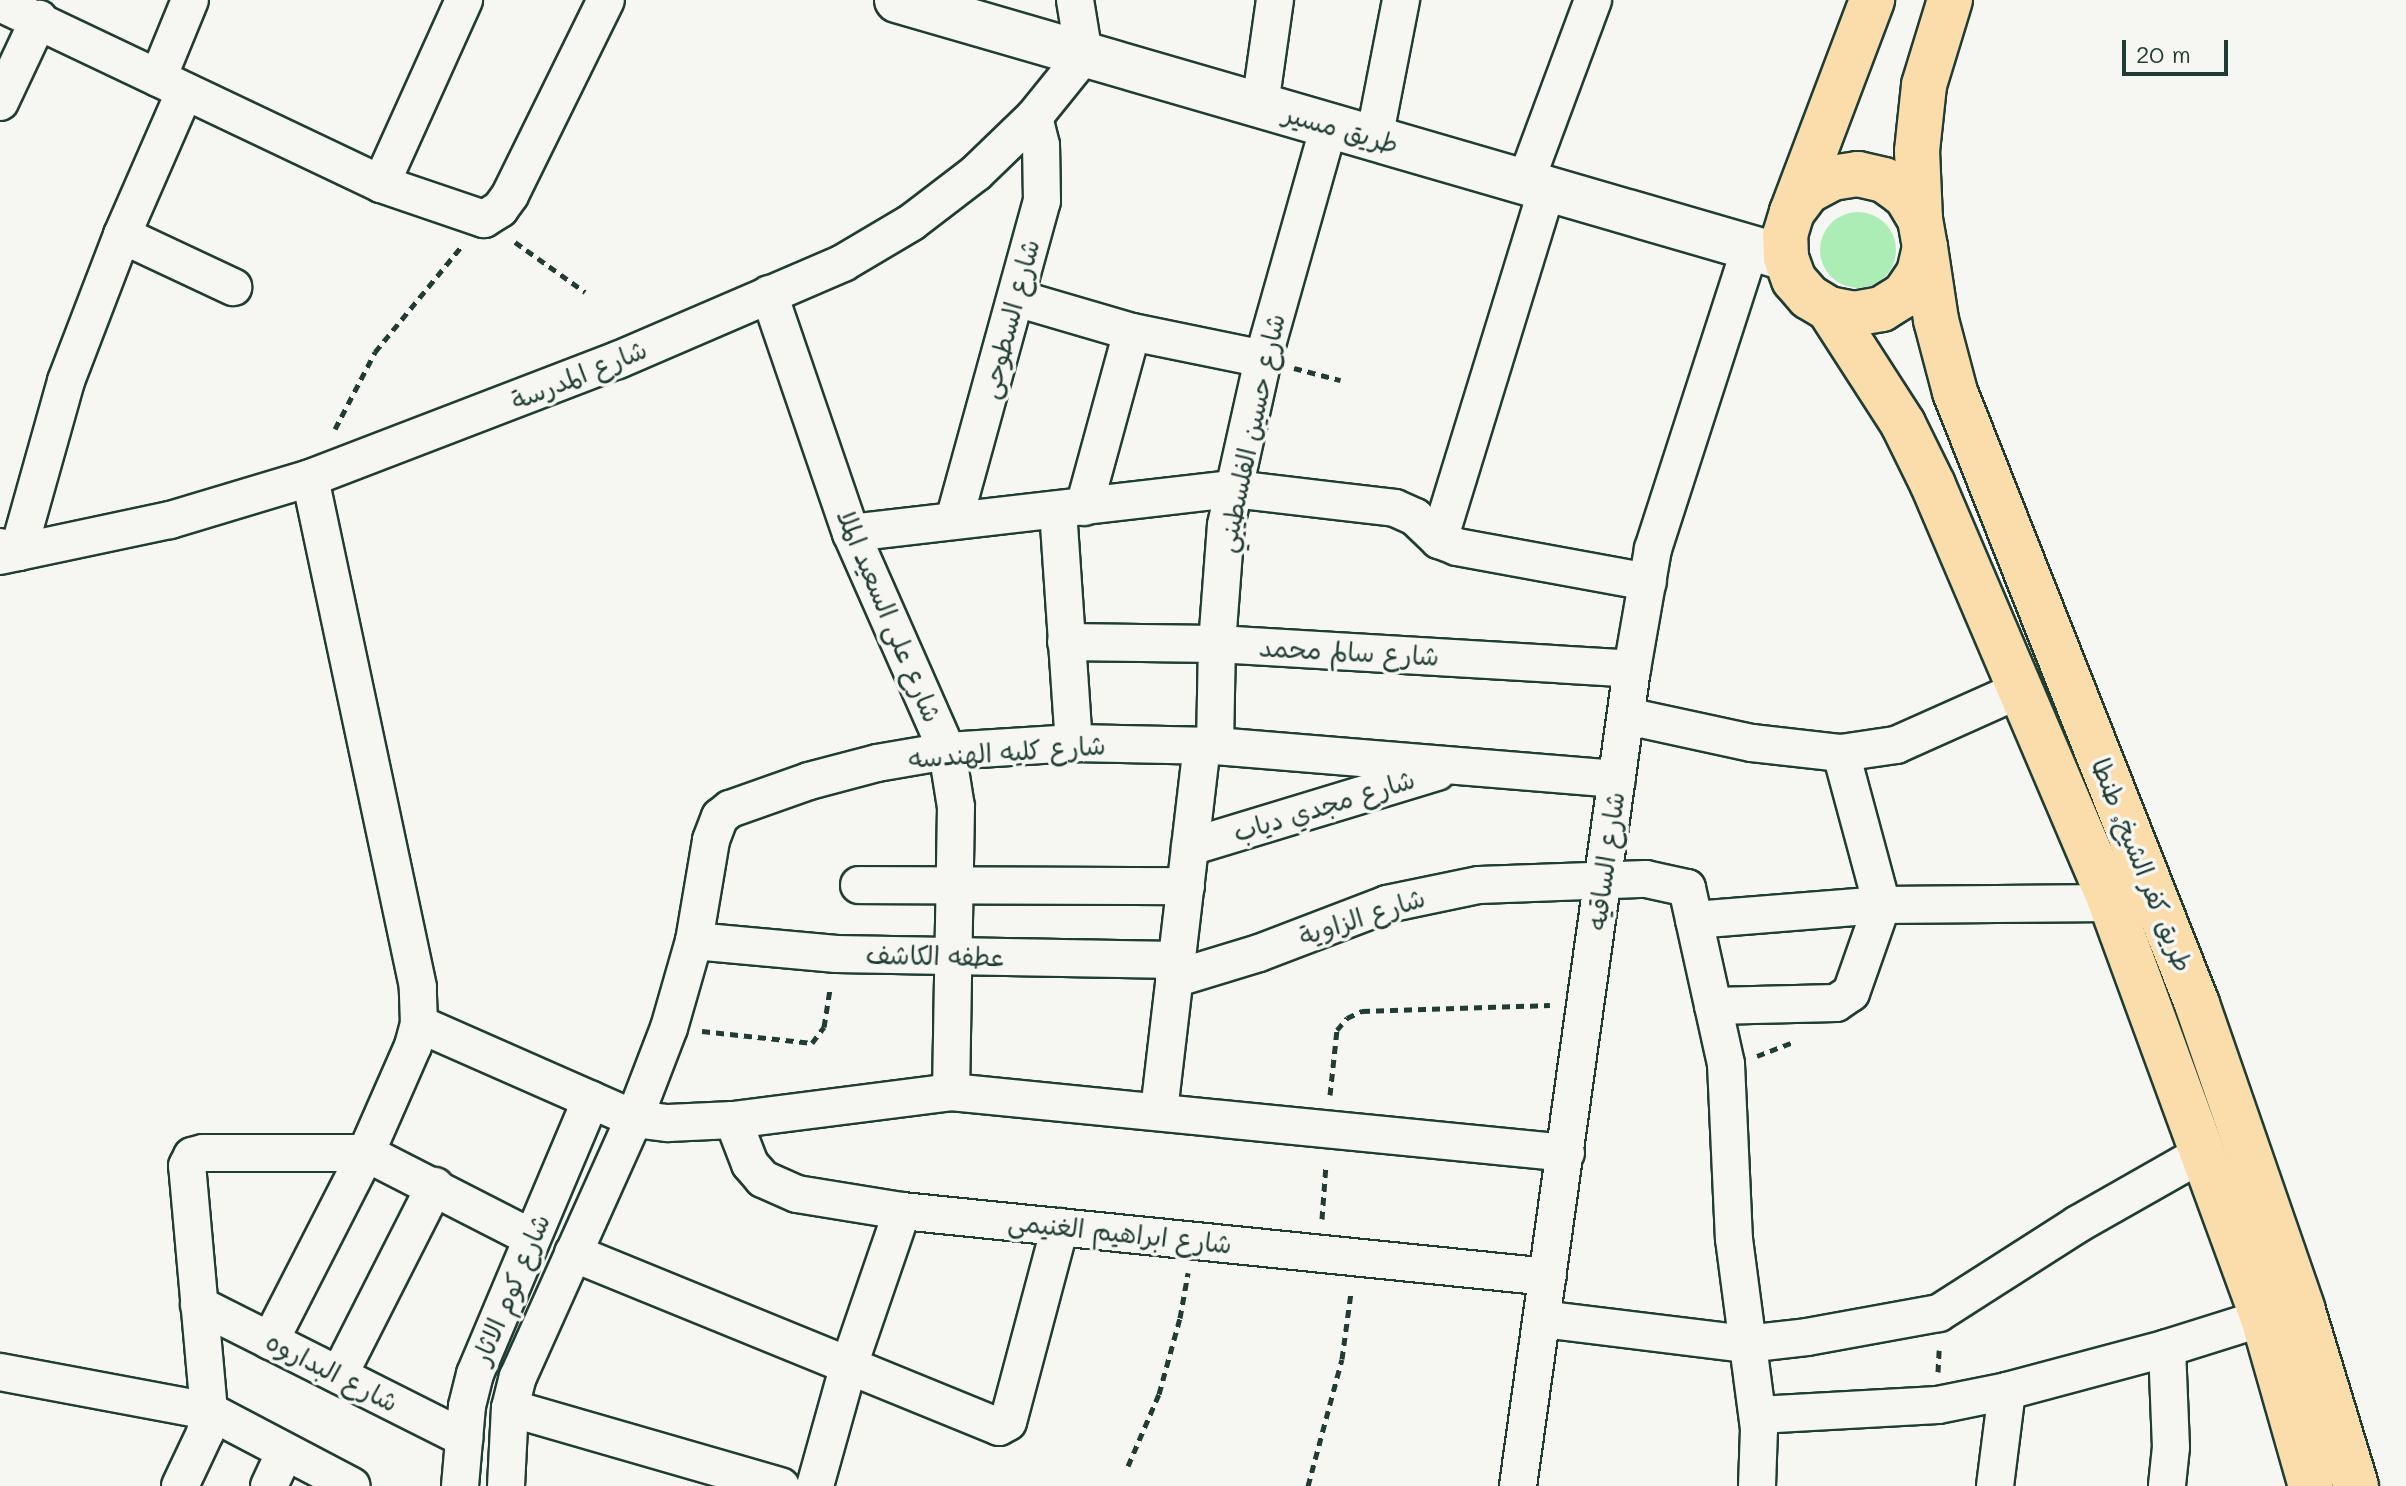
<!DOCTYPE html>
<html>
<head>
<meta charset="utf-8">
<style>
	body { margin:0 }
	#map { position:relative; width:2406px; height:1486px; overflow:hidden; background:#f6f6f2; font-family:Mali,"Playpen Sans Arabic",sans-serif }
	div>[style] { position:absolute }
	.green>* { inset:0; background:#acedb6 }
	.round { border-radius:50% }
	.path>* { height:5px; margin-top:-2.5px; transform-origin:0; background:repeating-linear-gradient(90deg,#1f3d34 0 8px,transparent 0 14px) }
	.roads { filter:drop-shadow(2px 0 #1f3d34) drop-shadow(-2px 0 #1f3d34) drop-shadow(0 2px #1f3d34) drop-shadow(0 -2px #1f3d34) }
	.minor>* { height:36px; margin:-18px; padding:0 18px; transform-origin:18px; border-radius:18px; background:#f6f6f2 }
	.tertiary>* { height:44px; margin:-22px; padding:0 22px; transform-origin:22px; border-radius:22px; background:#f6f6f2 }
	.primary>* { height:44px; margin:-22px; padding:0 22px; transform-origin:22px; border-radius:22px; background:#faddab }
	span { translate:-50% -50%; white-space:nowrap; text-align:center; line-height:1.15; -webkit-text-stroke:7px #f6f6f2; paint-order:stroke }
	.street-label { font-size:26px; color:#1f3d34 }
	.scale { position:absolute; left:2122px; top:40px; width:106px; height:36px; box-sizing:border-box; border:4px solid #1f3d34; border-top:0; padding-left:10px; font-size:24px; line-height:28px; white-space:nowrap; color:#1f3d34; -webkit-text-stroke:6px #f6f6f2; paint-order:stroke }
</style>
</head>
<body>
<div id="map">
	<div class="green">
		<div class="round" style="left:1820px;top:212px;width:76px;height:76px"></div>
	</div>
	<div class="path">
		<div style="left:515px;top:242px;width:86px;rotate:35.5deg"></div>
		<div style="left:1294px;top:368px;width:48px;rotate:14.6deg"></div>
		<div style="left:335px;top:429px;width:87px;rotate:-62.5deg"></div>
		<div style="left:375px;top:352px;width:136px;rotate:-50.7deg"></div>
		<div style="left:702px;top:1031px;width:111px;rotate:6.2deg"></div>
		<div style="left:812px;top:1043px;width:20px;rotate:-53deg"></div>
		<div style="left:824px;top:1027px;width:39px;rotate:-81deg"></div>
		<div style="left:1757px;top:1056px;width:39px;rotate:-21deg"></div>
		<div style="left:1330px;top:1095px;width:65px;rotate:-83.9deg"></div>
		<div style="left:1337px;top:1030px;width:16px;rotate:-50deg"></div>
		<div style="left:1347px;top:1018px;width:17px;rotate:-25deg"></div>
		<div style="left:1362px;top:1011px;width:188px;rotate:-1.8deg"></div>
		<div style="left:1322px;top:1219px;width:54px;rotate:-85.8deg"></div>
		<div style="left:1938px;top:1372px;width:22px;rotate:-87deg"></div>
		<div style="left:1128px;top:1466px;width:78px;rotate:-66.7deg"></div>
		<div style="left:1159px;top:1394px;width:79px;rotate:-74.6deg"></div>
		<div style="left:1180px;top:1318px;width:46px;rotate:-79.9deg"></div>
		<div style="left:1308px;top:1486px;width:131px;rotate:-75deg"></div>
		<div style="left:1342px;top:1359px;width:68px;rotate:-82.3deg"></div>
	</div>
	<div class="roads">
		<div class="minor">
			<div style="left:0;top:3px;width:422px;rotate:25.4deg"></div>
			<div style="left:381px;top:184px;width:109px;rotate:18.8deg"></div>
			<div style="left:484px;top:219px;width:19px;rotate:-32deg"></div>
			<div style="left:500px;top:209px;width:17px;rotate:-54deg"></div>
			<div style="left:510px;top:195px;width:217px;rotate:-63.8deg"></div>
			<div style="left:158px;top:78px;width:84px;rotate:-67.7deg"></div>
			<div style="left:0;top:102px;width:92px;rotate:-64.8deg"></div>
			<div style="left:1260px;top:105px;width:106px;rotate:-81.9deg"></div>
			<div style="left:1374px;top:139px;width:142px;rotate:-79deg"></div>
			<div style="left:1525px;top:183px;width:195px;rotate:-69.6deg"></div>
			<div style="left:381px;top:184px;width:202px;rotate:-65.7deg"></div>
			<div style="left:122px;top:235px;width:157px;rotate:-66.4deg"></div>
			<div style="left:769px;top:294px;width:253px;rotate:71.1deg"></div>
			<div style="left:851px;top:533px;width:238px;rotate:66.2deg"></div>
			<div style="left:947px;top:751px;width:57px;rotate:80.9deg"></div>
			<div style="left:956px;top:807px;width:285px;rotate:91deg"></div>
			<div style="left:1016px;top:298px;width:121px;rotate:16.3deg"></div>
			<div style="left:1132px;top:332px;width:134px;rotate:11.6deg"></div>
			<div style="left:1084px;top:507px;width:181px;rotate:-74.7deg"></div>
			<div style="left:1058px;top:510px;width:234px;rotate:86.1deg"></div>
			<div style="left:954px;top:520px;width:331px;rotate:-74.6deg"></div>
			<div style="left:1042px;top:201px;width:56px;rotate:-91deg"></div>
			<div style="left:1041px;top:145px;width:29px;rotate:-104deg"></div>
			<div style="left:851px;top:533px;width:386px;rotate:-6.6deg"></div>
			<div style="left:1234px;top:489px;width:162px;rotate:6.7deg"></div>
			<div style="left:1395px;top:508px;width:22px;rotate:24deg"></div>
			<div style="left:1415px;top:517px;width:33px;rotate:44deg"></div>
			<div style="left:1439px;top:540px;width:19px;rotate:21deg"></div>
			<div style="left:1457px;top:547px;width:194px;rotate:10.4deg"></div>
			<div style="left:1439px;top:540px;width:367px;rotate:-72.9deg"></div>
			<div style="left:0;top:547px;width:19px;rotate:16deg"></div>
			<div style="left:18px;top:552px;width:178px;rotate:-74.3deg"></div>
			<div style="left:66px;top:381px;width:156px;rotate:-69deg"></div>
			<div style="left:122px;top:235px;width:123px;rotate:25.1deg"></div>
			<div style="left:0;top:556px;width:174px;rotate:-12deg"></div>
			<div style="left:170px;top:520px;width:146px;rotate:-16.7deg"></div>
			<div style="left:310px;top:478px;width:330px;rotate:-21deg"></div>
			<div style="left:618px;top:360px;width:245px;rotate:-23.3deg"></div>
			<div style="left:843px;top:263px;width:80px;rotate:-30.7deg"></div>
			<div style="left:912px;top:222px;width:81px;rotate:-37.4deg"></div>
			<div style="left:976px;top:173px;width:81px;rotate:-44deg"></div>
			<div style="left:1034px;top:117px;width:80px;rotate:-51.1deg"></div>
			<div style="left:1084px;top:55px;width:56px;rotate:-99.3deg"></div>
			<div style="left:1066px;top:642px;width:151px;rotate:0.8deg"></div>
			<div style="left:1217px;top:644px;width:416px;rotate:3.4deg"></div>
			<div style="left:1627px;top:716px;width:128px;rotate:12.2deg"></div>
			<div style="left:1752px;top:743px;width:90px;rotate:6.4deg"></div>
			<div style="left:1841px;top:753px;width:56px;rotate:-8.3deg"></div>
			<div style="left:1896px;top:745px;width:137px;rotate:-24.1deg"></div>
			<div style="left:1215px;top:746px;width:102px;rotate:-88.9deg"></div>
			<div style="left:1217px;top:644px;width:119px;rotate:-85.7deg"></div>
			<div style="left:1226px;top:525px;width:170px;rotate:-77.4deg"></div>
			<div style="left:1263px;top:359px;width:242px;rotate:-74.2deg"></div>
			<div style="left:1190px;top:847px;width:258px;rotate:-16.9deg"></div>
			<div style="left:859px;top:885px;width:327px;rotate:0.2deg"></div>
			<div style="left:1694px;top:920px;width:189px;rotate:-4.6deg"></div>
			<div style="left:1882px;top:905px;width:229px;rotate:-0.5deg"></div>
			<div style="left:694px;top:941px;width:143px;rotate:5.2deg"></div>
			<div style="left:836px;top:954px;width:340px;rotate:1deg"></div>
			<div style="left:1174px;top:979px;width:89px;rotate:-17deg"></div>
			<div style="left:1259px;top:953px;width:137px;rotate:-20.9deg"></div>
			<div style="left:1387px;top:904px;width:94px;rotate:-11.7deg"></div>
			<div style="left:1479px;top:885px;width:167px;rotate:-2.1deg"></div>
			<div style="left:1646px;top:879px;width:42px;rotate:12.4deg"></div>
			<div style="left:1687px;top:888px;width:180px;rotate:77.5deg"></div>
			<div style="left:1726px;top:1064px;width:175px;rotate:87.4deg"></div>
			<div style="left:1734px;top:1239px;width:192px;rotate:82.5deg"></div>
			<div style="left:1759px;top:1429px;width:57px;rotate:92deg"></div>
			<div style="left:1713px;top:1006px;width:123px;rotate:-1.4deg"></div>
			<div style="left:1836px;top:1003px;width:18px;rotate:-34deg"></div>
			<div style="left:1851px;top:993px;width:93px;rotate:-70.6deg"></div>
			<div style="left:1882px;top:905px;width:157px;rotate:-105.1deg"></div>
			<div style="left:419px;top:1024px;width:235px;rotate:23.8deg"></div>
			<div style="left:634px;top:1119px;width:34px;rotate:7deg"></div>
			<div style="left:668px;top:1123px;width:65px;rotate:-2.6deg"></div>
			<div style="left:733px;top:1120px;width:220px;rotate:-7.3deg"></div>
			<div style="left:951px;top:1092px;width:618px;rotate:5.66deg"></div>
			<div style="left:1159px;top:1111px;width:368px;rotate:-83.3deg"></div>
			<div style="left:733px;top:1120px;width:47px;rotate:68.9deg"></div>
			<div style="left:750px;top:1164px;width:20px;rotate:49deg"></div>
			<div style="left:763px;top:1179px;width:37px;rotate:24deg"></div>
			<div style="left:797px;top:1194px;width:106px;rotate:9.2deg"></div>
			<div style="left:902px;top:1211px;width:649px;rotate:5.83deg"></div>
			<div style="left:573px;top:1253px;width:460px;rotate:22.2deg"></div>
			<div style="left:999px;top:1427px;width:10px;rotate:-29deg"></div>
			<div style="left:1008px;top:1422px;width:202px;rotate:-75.1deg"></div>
			<div style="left:199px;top:1305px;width:297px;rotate:26.7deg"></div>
			<div style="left:1542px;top:1319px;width:206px;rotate:7deg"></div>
			<div style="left:1746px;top:1344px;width:61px;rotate:-6.5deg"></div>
			<div style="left:1807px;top:1337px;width:134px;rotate:-10.3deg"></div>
			<div style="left:1939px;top:1313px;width:165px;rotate:-32.6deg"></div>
			<div style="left:2078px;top:1224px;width:146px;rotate:-29.6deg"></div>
			<div style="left:270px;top:1341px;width:211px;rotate:-62.9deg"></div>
			<div style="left:366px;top:1153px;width:117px;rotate:-66.3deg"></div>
			<div style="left:413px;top:1046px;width:23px;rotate:-75deg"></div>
			<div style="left:419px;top:1024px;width:37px;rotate:-92deg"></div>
			<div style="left:418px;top:987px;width:520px;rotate:-101.98deg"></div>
			<div style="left:2167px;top:1348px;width:101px;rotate:-17.4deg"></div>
			<div style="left:0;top:1372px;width:213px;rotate:10.6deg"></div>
			<div style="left:209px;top:1411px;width:161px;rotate:27.7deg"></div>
			<div style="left:339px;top:1375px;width:212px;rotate:-63.1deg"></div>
			<div style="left:510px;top:1408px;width:282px;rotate:16.1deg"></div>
			<div style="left:1758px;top:1415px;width:180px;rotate:-3.2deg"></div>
			<div style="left:1938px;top:1405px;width:70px;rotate:-11.5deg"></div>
			<div style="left:2007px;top:1391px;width:166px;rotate:-15deg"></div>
			<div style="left:2167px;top:1348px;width:99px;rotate:87.7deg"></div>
			<div style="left:2171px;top:1447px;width:39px;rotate:96deg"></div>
			<div style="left:180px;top:1486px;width:59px;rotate:-64.7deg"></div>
			<div style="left:205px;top:1433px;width:22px;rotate:-80deg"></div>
			<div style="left:209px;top:1411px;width:246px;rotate:-95.1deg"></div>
			<div style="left:187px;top:1166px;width:11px;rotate:-63deg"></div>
			<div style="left:192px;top:1156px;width:11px;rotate:-15deg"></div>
			<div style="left:203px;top:1153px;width:163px"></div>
			<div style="left:366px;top:1153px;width:186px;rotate:27.1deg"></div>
			<div style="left:269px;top:1486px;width:38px;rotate:-65deg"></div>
			<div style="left:460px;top:1486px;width:80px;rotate:-85deg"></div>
			<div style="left:467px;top:1406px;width:33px;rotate:-76deg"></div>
			<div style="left:475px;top:1374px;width:298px;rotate:-67.1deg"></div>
			<div style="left:506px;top:1486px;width:78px;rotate:-87.1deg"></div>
			<div style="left:510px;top:1408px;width:32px;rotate:-76deg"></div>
			<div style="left:518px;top:1377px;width:283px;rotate:-65.8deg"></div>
			<div style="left:634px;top:1119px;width:97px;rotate:-69deg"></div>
			<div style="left:669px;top:1028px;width:91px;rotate:-74deg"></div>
			<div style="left:694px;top:941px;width:102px;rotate:-80.4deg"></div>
			<div style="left:711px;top:840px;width:25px;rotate:-69deg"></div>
			<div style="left:720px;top:817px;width:13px;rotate:-39deg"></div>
			<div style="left:730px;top:809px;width:84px;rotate:-19.5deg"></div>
			<div style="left:809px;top:781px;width:70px;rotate:-14.8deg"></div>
			<div style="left:877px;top:763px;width:71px;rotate:-9.7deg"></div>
			<div style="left:947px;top:751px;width:127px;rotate:-3.6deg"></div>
			<div style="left:1074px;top:743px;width:141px;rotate:1.2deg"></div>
			<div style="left:1215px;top:746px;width:403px;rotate:4.7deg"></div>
			<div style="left:815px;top:1486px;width:123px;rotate:-74.4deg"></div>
			<div style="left:848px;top:1368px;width:166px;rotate:-71deg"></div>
			<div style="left:1518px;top:1486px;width:825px;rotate:-82.06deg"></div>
			<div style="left:1632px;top:669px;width:122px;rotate:-80.1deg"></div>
			<div style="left:1653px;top:549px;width:316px;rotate:-72.1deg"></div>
			<div style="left:1995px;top:1486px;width:96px;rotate:-82.8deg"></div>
		</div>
		<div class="tertiary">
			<div style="left:897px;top:0;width:926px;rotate:16.18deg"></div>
		</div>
		<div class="primary">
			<div style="left:1792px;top:212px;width:26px;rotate:-53deg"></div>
			<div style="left:1808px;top:191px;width:27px;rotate:-28deg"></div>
			<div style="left:1832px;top:178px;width:26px;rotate:-9deg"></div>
			<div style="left:1858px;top:174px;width:27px;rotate:13deg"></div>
			<div style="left:1884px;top:180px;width:27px;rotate:36deg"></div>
			<div style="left:1906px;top:196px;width:27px;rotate:59deg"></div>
			<div style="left:1920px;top:219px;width:28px;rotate:80deg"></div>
			<div style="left:1925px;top:247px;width:27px;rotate:103deg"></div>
			<div style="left:1919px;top:273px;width:27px;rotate:124deg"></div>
			<div style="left:1904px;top:295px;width:26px;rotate:148deg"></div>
			<div style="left:1882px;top:309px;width:27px;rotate:170deg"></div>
			<div style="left:1855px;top:314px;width:26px;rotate:-169deg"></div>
			<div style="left:1829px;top:309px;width:23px;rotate:-149deg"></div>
			<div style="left:1809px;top:297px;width:23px;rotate:-131deg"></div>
			<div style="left:1794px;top:280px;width:23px;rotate:-110deg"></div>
			<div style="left:1786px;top:258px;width:23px;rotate:-92deg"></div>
			<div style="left:1785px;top:235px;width:24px;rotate:-73deg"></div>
			<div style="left:1792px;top:212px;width:227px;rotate:-69.3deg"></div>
			<div style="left:1920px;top:219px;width:68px;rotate:-92.5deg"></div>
			<div style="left:1917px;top:151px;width:66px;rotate:-83.9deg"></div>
			<div style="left:1924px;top:85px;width:89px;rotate:-73deg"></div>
			<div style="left:1925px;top:247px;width:74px;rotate:81.4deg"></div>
			<div style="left:1936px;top:320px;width:74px;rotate:75.2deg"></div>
			<div style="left:1955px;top:392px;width:658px;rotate:68.42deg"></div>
			<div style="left:2197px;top:1004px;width:322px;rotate:70.9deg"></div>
			<div style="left:2302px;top:1308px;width:186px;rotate:73.1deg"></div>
			<div style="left:1829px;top:309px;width:137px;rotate:57.2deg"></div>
			<div style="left:1903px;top:424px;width:68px;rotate:63.8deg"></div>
			<div style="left:1933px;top:485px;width:454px;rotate:66.9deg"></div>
			<div style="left:2111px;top:903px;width:442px;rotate:69.9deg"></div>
			<div style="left:2263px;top:1318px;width:175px;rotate:74.1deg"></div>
		</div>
	</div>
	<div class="street-label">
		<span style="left:1341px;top:129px;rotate:16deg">طريق مسير</span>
		<span style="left:1010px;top:319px;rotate:-75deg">شارع السطوحى</span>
		<span style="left:579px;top:375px;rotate:-22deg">شارع المدرسة</span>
		<span style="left:1251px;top:433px;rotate:-78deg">شارع حسين الفلسطيني</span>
		<span style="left:889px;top:616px;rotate:67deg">شارع على السعيد الملا</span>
		<span style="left:1349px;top:652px;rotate:3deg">شارع سالم محمد</span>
		<span style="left:1007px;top:752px;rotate:-4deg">شارع كليه الهندسه</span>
		<span style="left:1324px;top:806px;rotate:-17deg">شارع مجدي دياب</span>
		<span style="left:1606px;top:861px;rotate:-82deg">شارع الساقيه</span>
		<span style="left:2142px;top:865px;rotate:68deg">طريق كفر الشيخ, طنطا</span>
		<span style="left:1362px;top:917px;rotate:-18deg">شارع الزاوية</span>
		<span style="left:935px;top:956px;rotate:1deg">عطفه الكاشف</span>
		<span style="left:1120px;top:1233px;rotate:6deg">شارع ابراهيم الغنيمى</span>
		<span style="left:511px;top:1289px;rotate:-67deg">شارع كوم الاثار</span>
		<span style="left:332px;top:1372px;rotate:27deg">شارع البداروه</span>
	</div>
	<div class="scale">20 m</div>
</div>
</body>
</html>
